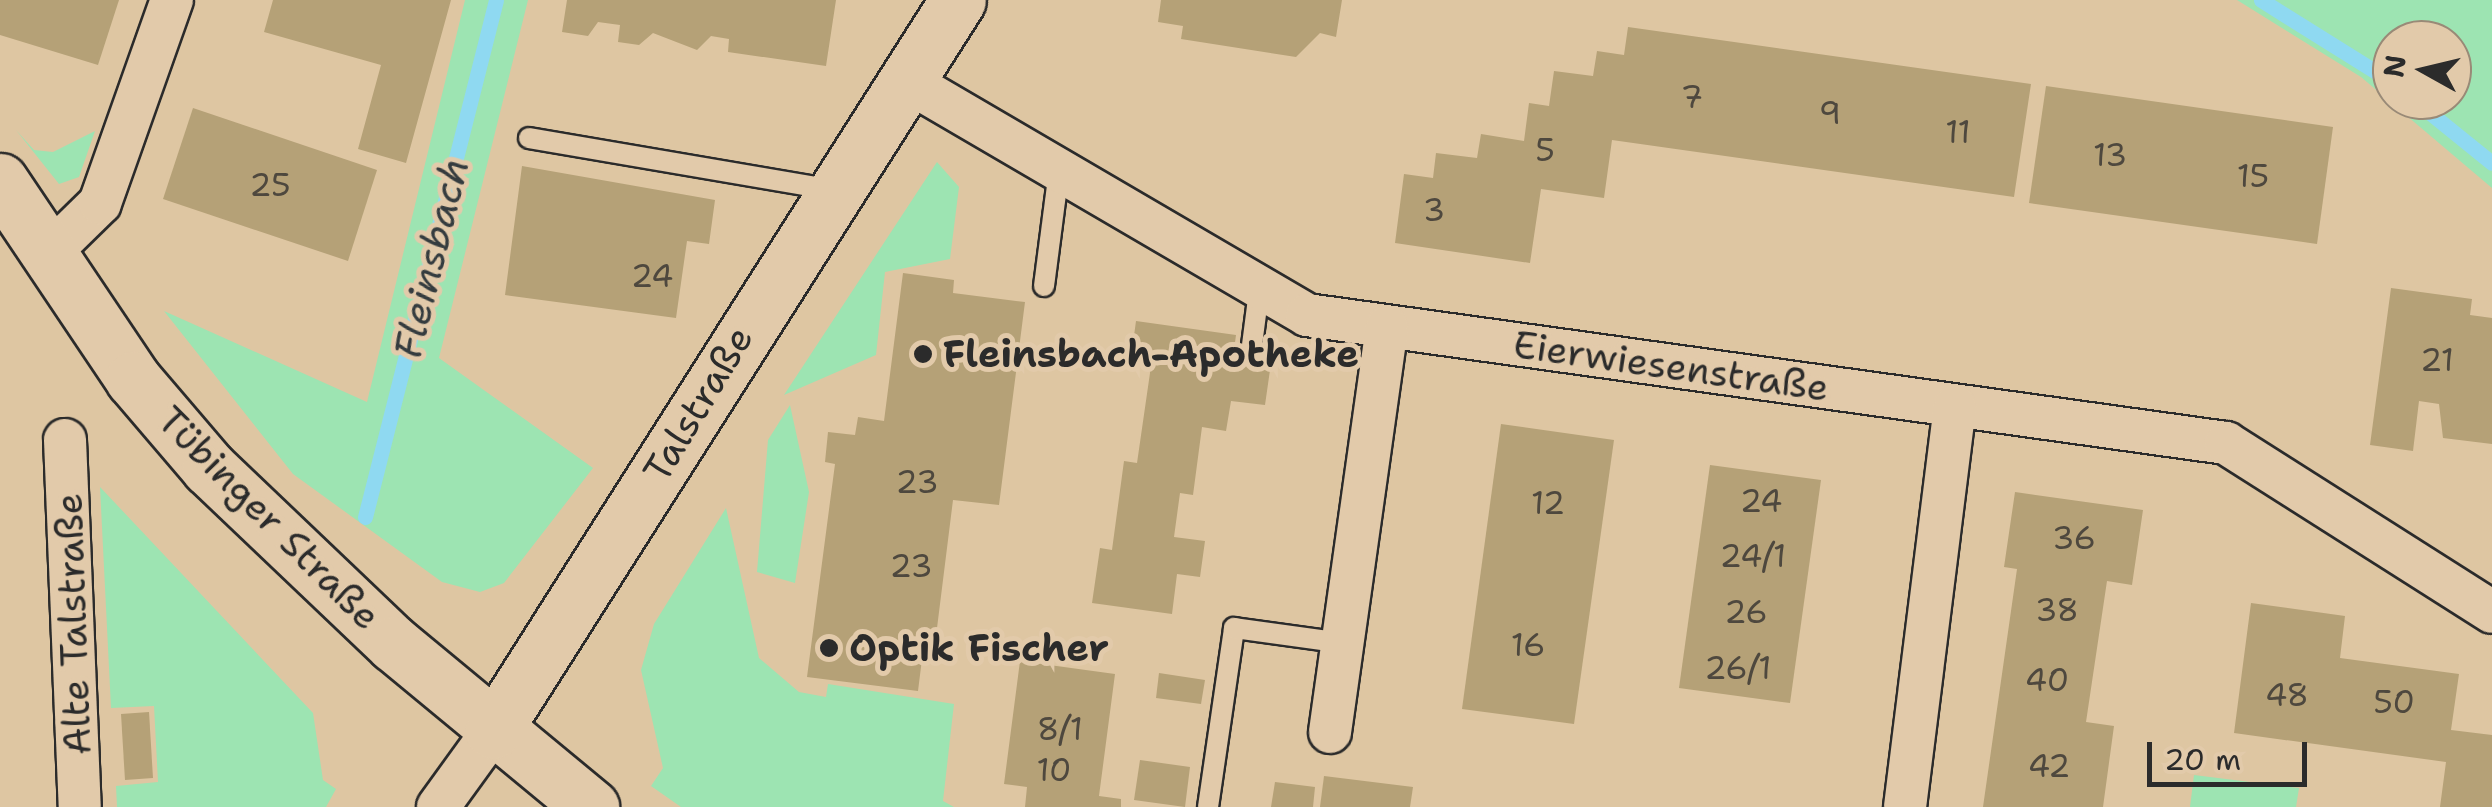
<!DOCTYPE html>
<html>
<head>
<meta charset="utf-8">
<style>
	body { margin:0 }
	#map { position:relative; width:2492px; height:807px; overflow:hidden; background:#dec6a2; font-family:"Shantell Sans",sans-serif }
	div>[style] { position:absolute }
	.green>* { inset:0; background:#9de4b2 }
	.stream>* { height:15px; margin:-7.5px; padding:0 7.5px; transform-origin:7.5px; border-radius:7.5px; background:#8fd9f1 }
	.building>* { inset:0; background:#b5a177 }
	.roads { filter:drop-shadow(2px 0 #2b2b2b) drop-shadow(-2px 0 #2b2b2b) drop-shadow(0 2px #2b2b2b) drop-shadow(0 -2px #2b2b2b) }
	.service>* { height:20px; margin:-10px; padding:0 10px; transform-origin:10px; border-radius:10px; background:#e2caaa }
	.minor>* { height:42px; margin:-21px; padding:0 21px; transform-origin:21px; border-radius:21px; background:#e2caaa }
	.secondary>* { height:55px; margin:-27.5px; padding:0 27.5px; transform-origin:27.5px; border-radius:27.5px; background:#e2caaa }
	.dots>* { width:28px; height:28px; translate:-50% -50%; box-sizing:border-box; border:5px solid #e2caaa; border-radius:50% }
	span { translate:-50% -50%; white-space:nowrap; text-align:center; line-height:1.15; -webkit-text-stroke:10px #e2caaa; paint-order:stroke }
	.number-label { font-size:32px; color:#4e483e }
	.number-label span { -webkit-text-stroke-width:0 }
	.poi-label { font-size:38px; color:#2b2b2b; font-weight:700 }
	.left { translate:0 -50%; text-align:left }
	.street-label { font-size:38px; color:#2b2b2b }
	.water-label { font-size:40px; color:#353c3f; font-style:italic }
	.north { position:absolute; left:2372px; top:20px; width:100px; height:100px; box-sizing:border-box; background:#e2caaa; border:2px solid #998a77; border-radius:50%; rotate:278deg; font-size:28px; font-weight:700; line-height:40px; text-align:center; color:#2b2b2b }
	.north::after { content:''; display:block; margin:auto; width:35px; height:45px; background:#2b2b2b; clip-path:polygon(50% 0,100% 100%,50% 72%,0 100%) }
	.scale { position:absolute; left:2147px; top:742px; width:160px; height:45px; box-sizing:border-box; border:5px solid #2b2b2b; border-top:0; padding-left:12px; font-size:30px; line-height:35px; white-space:nowrap; color:#2b2b2b; -webkit-text-stroke:8px #e2caaa; paint-order:stroke }
</style>
</head>
<body>
<div id="map">
	<div class="green">
		<div style="clip-path:polygon(465px 0,528px 0,439px 358px,593px 468px,504px 583px,480px 592px,442px 582px,293px 474px,164px 311px,367px 402px)"></div>
		<div style="clip-path:polygon(evenodd,2237px 0,2492px 0,2492px 188px,2361px 77px,2237px 0,2392px 40px,2452px 40px,2452px 100px,2392px 100px,2392px 40px)"></div>
		<div style="clip-path:polygon(16px 130px,34px 150px,53px 152px,95px 131px,79px 177px,59px 184px)"></div>
		<div style="clip-path:polygon(937px 162px,959px 187px,950px 259px,885px 272px,876px 355px,784px 395px)"></div>
		<div style="clip-path:polygon(790px 405px,809px 492px,795px 583px,757px 572px,768px 440px)"></div>
		<div style="clip-path:polygon(100px 487px,313px 713px,323px 780px,336px 789px,326px 807px,117px 807px,116px 786px,158px 782px,154px 706px,111px 708px)"></div>
		<div style="clip-path:polygon(726px 508px,759px 658px,799px 692px,826px 697px,828px 684px,954px 704px,943px 801px,954px 807px,681px 807px,651px 786px,663px 768px,641px 670px,654px 624px)"></div>
		<div style="clip-path:polygon(2194px 775px,2299px 788px,2296px 807px,2190px 807px)"></div>
	</div>
	<div class="stream">
		<div style="left:2261px;top:0;width:155px;rotate:32deg"></div>
		<div style="left:2414px;top:100px;width:100px;rotate:38.9deg"></div>
		<div style="left:365px;top:517px;width:533px;rotate:-75.78deg"></div>
	</div>
	<div class="building">
		<div style="clip-path:polygon(0 0,119px 0,98px 65px,0 35px)"></div>
		<div style="clip-path:polygon(273px 0,451px 0,406px 163px,358px 149px,381px 65px,264px 32px)"></div>
		<div style="clip-path:polygon(567px 0,836px 0,826px 66px,728px 52px,729px 39px,711px 36px,697px 50px,653px 33px,639px 45px,618px 42px,620px 25px,598px 22px,588px 36px,562px 32px)"></div>
		<div style="clip-path:polygon(1161px 0,1342px 0,1336px 37px,1320px 33px,1296px 57px,1181px 39px,1183px 26px,1158px 22px)"></div>
		<div style="clip-path:polygon(1628px 27px,2031px 84px,2014px 197px,1612px 140px,1604px 198px,1541px 189px,1530px 263px,1395px 243px,1404px 174px,1433px 178px,1436px 153px,1477px 158px,1481px 134px,1524px 141px,1529px 103px,1549px 106px,1554px 71px,1593px 76px,1597px 51px,1624px 55px)"></div>
		<div style="clip-path:polygon(2046px 86px,2333px 127px,2317px 244px,2029px 203px)"></div>
		<div style="clip-path:polygon(193px 108px,377px 170px,348px 261px,163px 199px)"></div>
		<div style="clip-path:polygon(522px 166px,715px 200px,709px 244px,687px 241px,676px 318px,505px 295px)"></div>
		<div style="clip-path:polygon(903px 273px,954px 280px,953px 293px,1025px 302px,999px 505px,953px 500px,934px 652px,923px 651px,918px 691px,807px 677px,835px 464px,825px 462px,828px 432px,855px 435px,858px 417px,884px 421px)"></div>
		<div style="clip-path:polygon(2391px 288px,2472px 299px,2470px 315px,2492px 318px,2492px 444px,2443px 438px,2439px 404px,2419px 401px,2413px 451px,2370px 445px)"></div>
		<div style="clip-path:polygon(1136px 321px,1236px 335px,1234px 350px,1272px 356px,1265px 405px,1231px 401px,1226px 431px,1202px 427px,1193px 495px,1180px 493px,1174px 537px,1205px 541px,1200px 577px,1177px 574px,1172px 614px,1092px 603px,1100px 548px,1112px 550px,1124px 461px,1137px 463px,1150px 373px,1148px 345px,1133px 343px)"></div>
		<div style="clip-path:polygon(1501px 424px,1614px 440px,1574px 724px,1462px 709px)"></div>
		<div style="clip-path:polygon(1710px 465px,1821px 480px,1790px 703px,1679px 688px)"></div>
		<div style="clip-path:polygon(2015px 492px,2143px 510px,2132px 585px,2107px 581px,2086px 722px,2114px 726px,2103px 807px,1983px 807px,2017px 569px,2004px 567px)"></div>
		<div style="clip-path:polygon(2251px 603px,2345px 616px,2340px 658px,2459px 674px,2451px 730px,2492px 735px,2492px 807px,2440px 807px,2446px 762px,2234px 733px)"></div>
		<div style="clip-path:polygon(1020px 661px,1115px 674px,1099px 796px,1121px 799px,1121px 807px,1025px 807px,1027px 787px,1004px 784px)"></div>
		<div style="clip-path:polygon(1159px 673px,1205px 680px,1201px 704px,1156px 698px)"></div>
		<div style="clip-path:polygon(149px 712px,153px 778px,125px 780px,121px 714px)"></div>
		<div style="clip-path:polygon(1140px 760px,1190px 767px,1185px 807px,1134px 800px)"></div>
		<div style="clip-path:polygon(1324px 776px,1413px 787px,1410px 807px,1320px 807px)"></div>
		<div style="clip-path:polygon(1275px 782px,1315px 787px,1313px 807px,1271px 807px)"></div>
	</div>
	<div class="roads">
		<div class="service">
			<div style="left:529px;top:138px;width:307px;rotate:9.7deg"></div>
			<div style="left:1044px;top:286px;width:117px;rotate:-82.6deg"></div>
			<div style="left:1252px;top:345px;width:54px;rotate:-82.6deg"></div>
			<div style="left:1208px;top:807px;width:181px;rotate:-81.7deg"></div>
			<div style="left:1234px;top:628px;width:110px;rotate:7.8deg"></div>
		</div>
		<div class="minor">
			<div style="left:905px;top:80px;width:466px;rotate:30.3deg"></div>
			<div style="left:1307px;top:315px;width:928px;rotate:7.93deg"></div>
			<div style="left:2226px;top:443px;width:315px;rotate:32.4deg"></div>
			<div style="left:49px;top:253px;width:71px;rotate:-44.4deg"></div>
			<div style="left:100px;top:203px;width:215px;rotate:-70.5deg"></div>
			<div style="left:65px;top:440px;width:367px;rotate:87.7deg"></div>
			<div style="left:1330px;top:732px;width:409px;rotate:-82deg"></div>
			<div style="left:438px;top:807px;width:94px;rotate:-54.1deg"></div>
			<div style="left:1905px;top:807px;width:404px;rotate:-82.9deg"></div>
		</div>
		<div class="secondary">
			<div style="left:0;top:181px;width:239px;rotate:56.1deg"></div>
			<div style="left:133px;top:379px;width:117px;rotate:49.5deg"></div>
			<div style="left:209px;top:468px;width:255px;rotate:43.6deg"></div>
			<div style="left:394px;top:644px;width:256px;rotate:39.6deg"></div>
			<div style="left:493px;top:731px;width:866px;rotate:-57.54deg"></div>
		</div>
	</div>
	<div class="dots">
		<div style="left:923px;top:354px;background:#2b2b2b"></div>
		<div style="left:829px;top:648px;background:#2b2b2b"></div>
	</div>
	<div class="number-label">
		<span style="left:1692px;top:97px">7</span>
		<span style="left:1830px;top:113px">9</span>
		<span style="left:1958px;top:132px">11</span>
		<span style="left:1545px;top:150px">5</span>
		<span style="left:2110px;top:155px">13</span>
		<span style="left:2253px;top:176px">15</span>
		<span style="left:270px;top:185px">25</span>
		<span style="left:1434px;top:210px">3</span>
		<span style="left:652px;top:276px">24</span>
		<span style="left:2437px;top:360px">21</span>
		<span style="left:917px;top:482px">23</span>
		<span style="left:1761px;top:501px">24</span>
		<span style="left:1548px;top:503px">12</span>
		<span style="left:2074px;top:538px">36</span>
		<span style="left:1753px;top:556px">24/1</span>
		<span style="left:911px;top:566px">23</span>
		<span style="left:2057px;top:610px">38</span>
		<span style="left:1746px;top:612px">26</span>
		<span style="left:1528px;top:645px">16</span>
		<span style="left:1738px;top:668px">26/1</span>
		<span style="left:2047px;top:680px">40</span>
		<span style="left:2287px;top:695px">48</span>
		<span style="left:2394px;top:702px">50</span>
		<span style="left:1060px;top:729px">8/1</span>
		<span style="left:2049px;top:766px">42</span>
		<span style="left:1054px;top:770px">10</span>
	</div>
	<div class="poi-label">
		<span class="left" style="left:943px;top:354px">Fleinsbach-Apotheke</span>
		<span class="left" style="left:849px;top:648px">Optik Fischer</span>
	</div>
	<div class="street-label">
		<span style="left:1671px;top:366px;rotate:8deg">Eierwiesenstraße</span>
		<span style="left:698px;top:404px;rotate:-59deg">Talstraße</span>
		<span style="left:269px;top:518px;rotate:45deg">Tübinger Straße</span>
		<span style="left:73px;top:624px;rotate:-92deg">Alte Talstraße</span>
	</div>
	<div class="water-label">
		<span style="left:431px;top:258px;rotate:-76deg">Fleinsbach</span>
	</div>
	<div class="north">N</div>
	<div class="scale">20 m</div>
</div>
</body>
</html>
